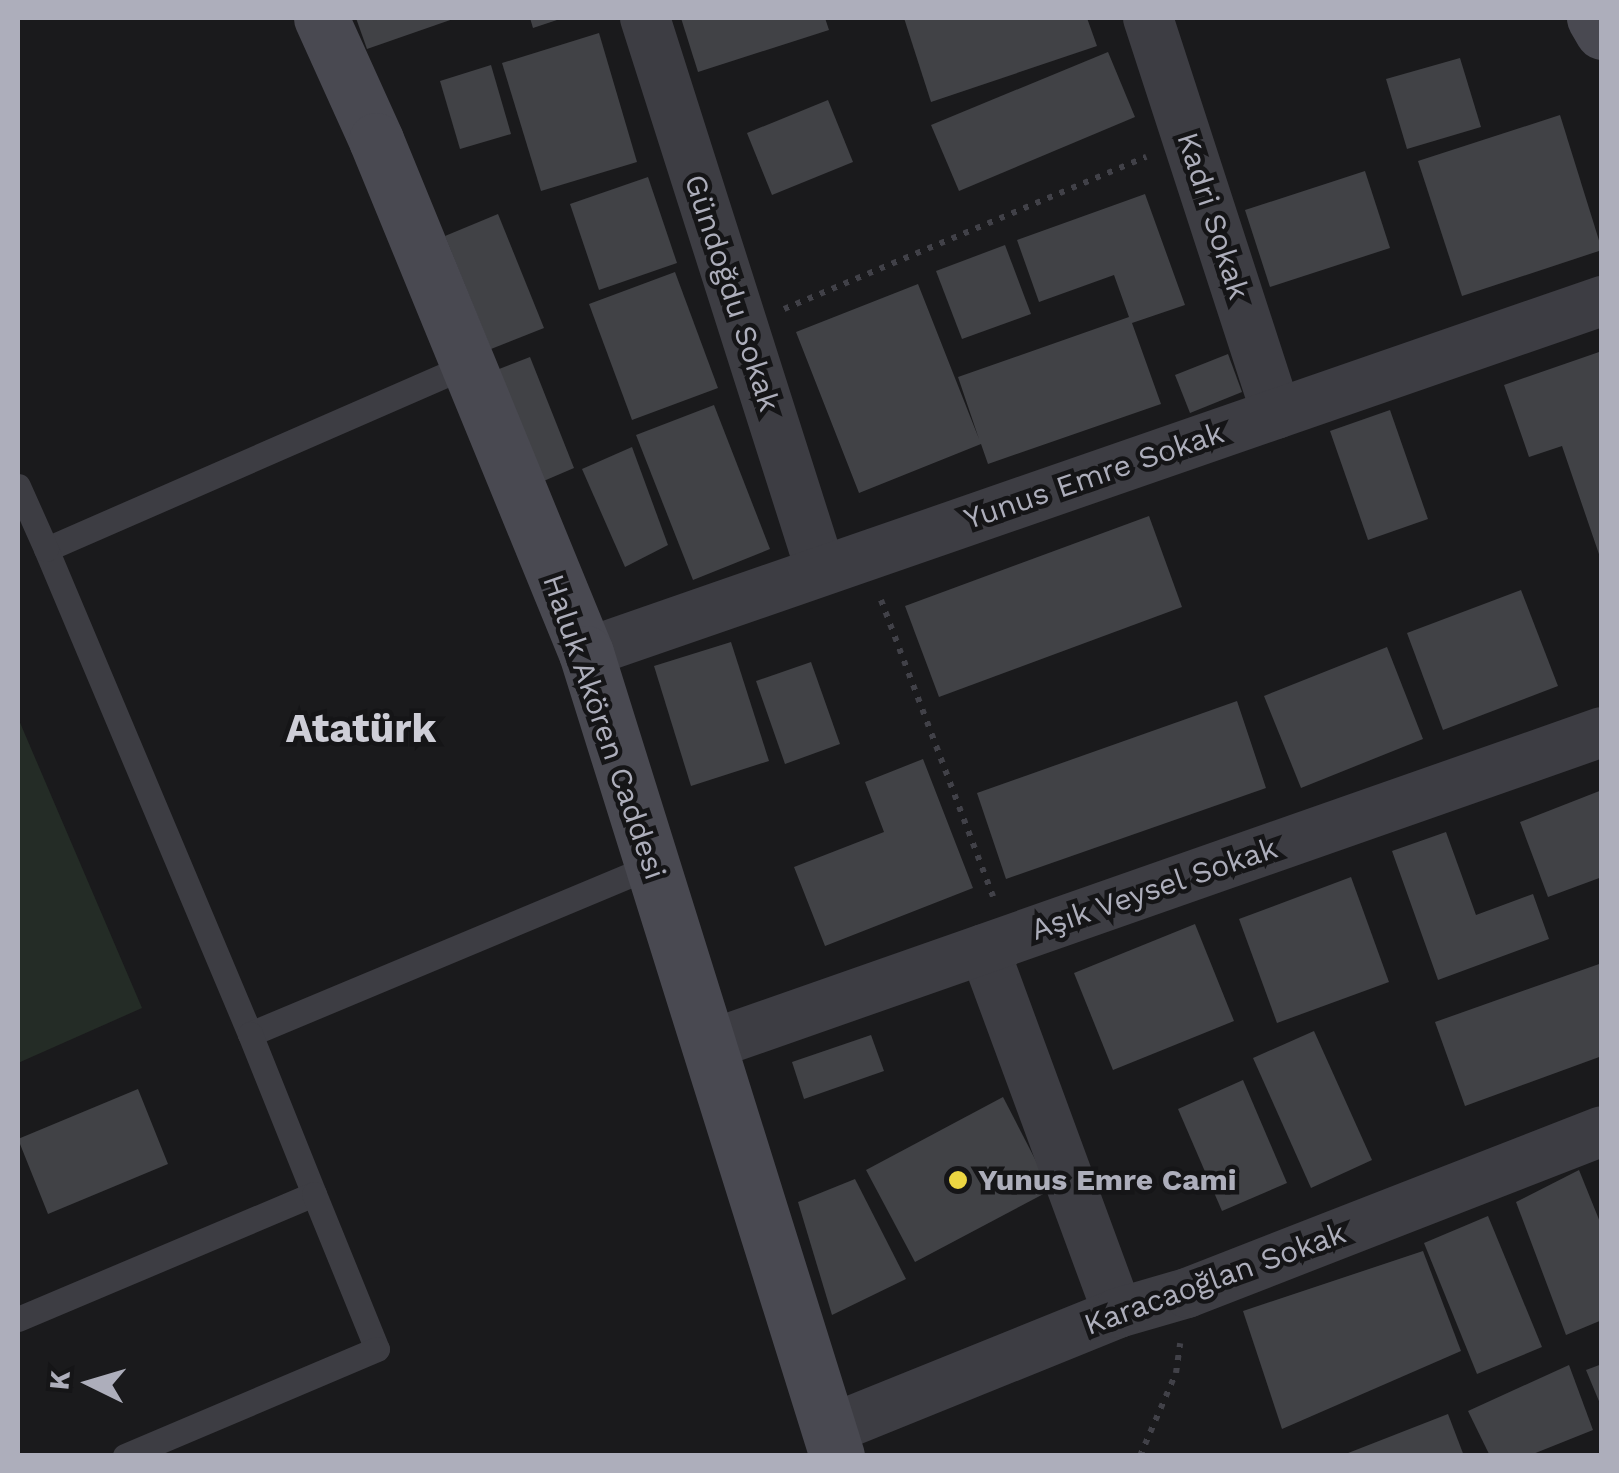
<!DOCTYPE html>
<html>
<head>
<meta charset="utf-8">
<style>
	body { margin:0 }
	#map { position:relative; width:1619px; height:1473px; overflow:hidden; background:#1a1a1c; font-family:"Work Sans",sans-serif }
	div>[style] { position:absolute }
	.green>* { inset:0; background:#242c26 }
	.building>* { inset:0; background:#414246 }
	.path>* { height:6px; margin-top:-3px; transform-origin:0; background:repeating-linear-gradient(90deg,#414148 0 5px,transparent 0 13px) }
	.lane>* { height:25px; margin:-12.5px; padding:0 12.5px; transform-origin:12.5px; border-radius:12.5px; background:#3d3d43 }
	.street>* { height:50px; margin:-25px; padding:0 25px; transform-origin:25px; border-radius:25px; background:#3d3d43 }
	.secondary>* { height:55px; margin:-27.5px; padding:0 27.5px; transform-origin:27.5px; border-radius:27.5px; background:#494951 }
	.dots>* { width:28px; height:28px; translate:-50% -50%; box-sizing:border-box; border:5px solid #151517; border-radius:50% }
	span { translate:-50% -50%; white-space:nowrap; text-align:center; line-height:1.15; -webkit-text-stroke:9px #151517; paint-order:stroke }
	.street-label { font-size:30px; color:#adaebb }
	.poi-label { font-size:30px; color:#adaebb; font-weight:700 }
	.left { translate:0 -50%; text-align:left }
	.district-label { font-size:40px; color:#ceced7; font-weight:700 }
	.frame { position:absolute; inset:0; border:20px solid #adaebb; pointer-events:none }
	.north { position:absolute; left:40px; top:1333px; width:100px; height:100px; -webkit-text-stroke:8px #151517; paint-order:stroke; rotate:275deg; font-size:28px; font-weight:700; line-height:40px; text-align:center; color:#adaebb }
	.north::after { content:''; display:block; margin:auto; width:35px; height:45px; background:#adaebb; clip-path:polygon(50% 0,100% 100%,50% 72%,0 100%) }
</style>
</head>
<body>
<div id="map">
	<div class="green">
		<div style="clip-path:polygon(18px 718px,142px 1008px,18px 1063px)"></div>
	</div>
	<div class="building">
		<div style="clip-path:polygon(356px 18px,456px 18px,367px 49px)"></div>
		<div style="clip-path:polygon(530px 18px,563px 18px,533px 28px)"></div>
		<div style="clip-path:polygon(681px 18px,825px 18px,829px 30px,698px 72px)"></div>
		<div style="clip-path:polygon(904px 18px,1087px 18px,1097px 46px,931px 102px)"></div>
		<div style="clip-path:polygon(599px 33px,637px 162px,541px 191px,502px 63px)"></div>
		<div style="clip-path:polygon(1108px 52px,1135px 117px,959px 191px,931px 125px)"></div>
		<div style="clip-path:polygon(1460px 58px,1481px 127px,1407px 149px,1386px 79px)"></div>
		<div style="clip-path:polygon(491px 65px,511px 134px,460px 149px,440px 81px)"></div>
		<div style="clip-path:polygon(828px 100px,853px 162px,772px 195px,747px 133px)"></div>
		<div style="clip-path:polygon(1560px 115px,1602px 250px,1462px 296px,1418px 161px)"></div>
		<div style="clip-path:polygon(1365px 171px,1390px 248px,1270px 287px,1245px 210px)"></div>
		<div style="clip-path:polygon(648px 177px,677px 263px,599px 290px,570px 204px)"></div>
		<div style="clip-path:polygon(1145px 194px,1185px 305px,1132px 323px,1161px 404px,988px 464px,981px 444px,859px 493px,796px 332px,918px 284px,979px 439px,958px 377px,1129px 317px,1114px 275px,1039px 302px,1017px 240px)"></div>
		<div style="clip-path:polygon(498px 214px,544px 328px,491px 349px,445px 236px)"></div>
		<div style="clip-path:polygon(1005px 245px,1031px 314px,962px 339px,936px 271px)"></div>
		<div style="clip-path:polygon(675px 272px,718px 388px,632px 420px,589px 304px)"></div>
		<div style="clip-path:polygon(1602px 351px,1602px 560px,1601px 560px,1562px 446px,1529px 457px,1504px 385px)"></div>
		<div style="clip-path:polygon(1228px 354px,1242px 392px,1190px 413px,1175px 375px)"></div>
		<div style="clip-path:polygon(530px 357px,574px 468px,539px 483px,494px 371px)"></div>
		<div style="clip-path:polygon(714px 405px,770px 549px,693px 580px,636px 435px)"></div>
		<div style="clip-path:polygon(1390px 410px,1428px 519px,1368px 540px,1330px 431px)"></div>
		<div style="clip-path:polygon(632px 447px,668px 545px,625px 567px,582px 469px)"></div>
		<div style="clip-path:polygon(1149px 516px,1182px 607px,939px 697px,905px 606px)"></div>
		<div style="clip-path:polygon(1521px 590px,1558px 686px,1443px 730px,1407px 633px)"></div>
		<div style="clip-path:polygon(731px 642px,769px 761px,691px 786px,654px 666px)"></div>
		<div style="clip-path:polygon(1387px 647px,1423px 739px,1301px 788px,1264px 696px)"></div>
		<div style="clip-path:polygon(811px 662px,840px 744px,785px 764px,756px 681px)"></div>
		<div style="clip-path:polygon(1237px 701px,1266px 788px,1006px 879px,977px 793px)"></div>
		<div style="clip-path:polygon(923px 759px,973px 888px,825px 946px,794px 867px,884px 832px,865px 782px)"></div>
		<div style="clip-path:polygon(1602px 790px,1602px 877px,1548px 897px,1520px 822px)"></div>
		<div style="clip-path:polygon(1446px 832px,1476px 915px,1533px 894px,1549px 939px,1438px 980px,1392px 851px)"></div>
		<div style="clip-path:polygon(1351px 877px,1389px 982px,1277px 1023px,1239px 919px)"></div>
		<div style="clip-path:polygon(1195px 924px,1234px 1021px,1113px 1070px,1074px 973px)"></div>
		<div style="clip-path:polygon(1602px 963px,1602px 1056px,1465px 1106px,1435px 1022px)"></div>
		<div style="clip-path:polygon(1314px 1031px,1372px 1160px,1311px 1188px,1253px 1058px)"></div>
		<div style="clip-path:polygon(871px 1035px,884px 1071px,804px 1099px,792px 1062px)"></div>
		<div style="clip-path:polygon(1243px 1080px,1287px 1183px,1222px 1211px,1178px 1109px)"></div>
		<div style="clip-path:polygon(138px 1089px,168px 1164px,48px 1214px,18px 1139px)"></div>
		<div style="clip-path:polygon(1003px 1097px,1051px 1190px,915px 1262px,866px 1170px)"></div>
		<div style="clip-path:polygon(1579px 1170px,1602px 1227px,1602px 1320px,1566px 1335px,1516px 1202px)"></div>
		<div style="clip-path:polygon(855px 1179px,906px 1279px,832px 1315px,798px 1202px)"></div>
		<div style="clip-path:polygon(1488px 1216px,1542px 1347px,1477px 1374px,1424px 1243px)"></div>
		<div style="clip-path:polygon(1423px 1251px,1461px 1351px,1282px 1429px,1243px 1311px)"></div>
		<div style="clip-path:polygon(1602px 1364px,1602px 1406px,1601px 1406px,1586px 1370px)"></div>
		<div style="clip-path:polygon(1569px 1365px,1593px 1430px,1528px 1456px,1490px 1456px,1468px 1411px)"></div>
		<div style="clip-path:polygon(1448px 1414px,1464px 1456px,1343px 1456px,1343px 1455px)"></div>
	</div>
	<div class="path">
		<div style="left:784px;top:309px;width:393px;rotate:-22.8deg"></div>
		<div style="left:881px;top:600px;width:317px;rotate:69.3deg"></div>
		<div style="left:1140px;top:1456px;width:90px;rotate:-66.6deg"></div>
		<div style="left:1176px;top:1373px;width:30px;rotate:-82deg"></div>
	</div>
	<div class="lane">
		<div style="left:468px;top:365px;width:460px;rotate:156.4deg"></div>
		<div style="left:46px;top:549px;width:526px;rotate:67.19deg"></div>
		<div style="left:250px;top:1034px;width:436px;rotate:-22.7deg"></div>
		<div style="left:18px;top:486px;width:69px;rotate:66deg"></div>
		<div style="left:250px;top:1034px;width:172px;rotate:68.2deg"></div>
		<div style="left:18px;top:1319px;width:321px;rotate:-22.9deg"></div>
		<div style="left:314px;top:1194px;width:167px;rotate:67.9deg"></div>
		<div style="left:377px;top:1349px;width:274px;rotate:157deg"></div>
	</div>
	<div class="street">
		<div style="left:645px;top:18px;width:577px;rotate:72.35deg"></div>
		<div style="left:1148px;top:18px;width:416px;rotate:72deg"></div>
		<div style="left:586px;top:653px;width:1075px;rotate:-19.11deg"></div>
		<div style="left:984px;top:949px;width:388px;rotate:69.8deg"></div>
		<div style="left:707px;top:1046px;width:948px;rotate:-19.33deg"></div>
		<div style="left:829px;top:1430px;width:312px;rotate:-22deg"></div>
		<div style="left:1118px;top:1313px;width:72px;rotate:-16.2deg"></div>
		<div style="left:1187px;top:1293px;width:445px;rotate:-21.3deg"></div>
	</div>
	<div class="secondary">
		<div style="left:321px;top:18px;width:134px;rotate:65.7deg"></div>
		<div style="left:376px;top:140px;width:554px;rotate:67.74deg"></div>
		<div style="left:586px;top:653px;width:841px;rotate:72.64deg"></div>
		<div style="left:1594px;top:18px;width:16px;rotate:60deg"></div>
	</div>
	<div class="dots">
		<div style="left:958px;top:1180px;background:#ecd642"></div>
	</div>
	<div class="street-label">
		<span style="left:1213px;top:216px;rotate:72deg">Kadri Sokak</span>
		<span style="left:732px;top:293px;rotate:72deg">Gündoğdu Sokak</span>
		<span style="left:1094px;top:476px;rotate:-19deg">Yunus Emre Sokak</span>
		<span style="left:604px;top:727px;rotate:71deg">Haluk Akören Caddesi</span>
		<span style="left:1154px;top:889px;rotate:-19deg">Aşık Veysel Sokak</span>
		<span style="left:1215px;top:1279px;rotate:-20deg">Karacaoğlan Sokak</span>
	</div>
	<div class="poi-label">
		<span class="left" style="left:978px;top:1180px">Yunus Emre Cami</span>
	</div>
	<div class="district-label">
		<span style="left:361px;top:729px">Atatürk</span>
	</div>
	<div class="frame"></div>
	<div class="north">K</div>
</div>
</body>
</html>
